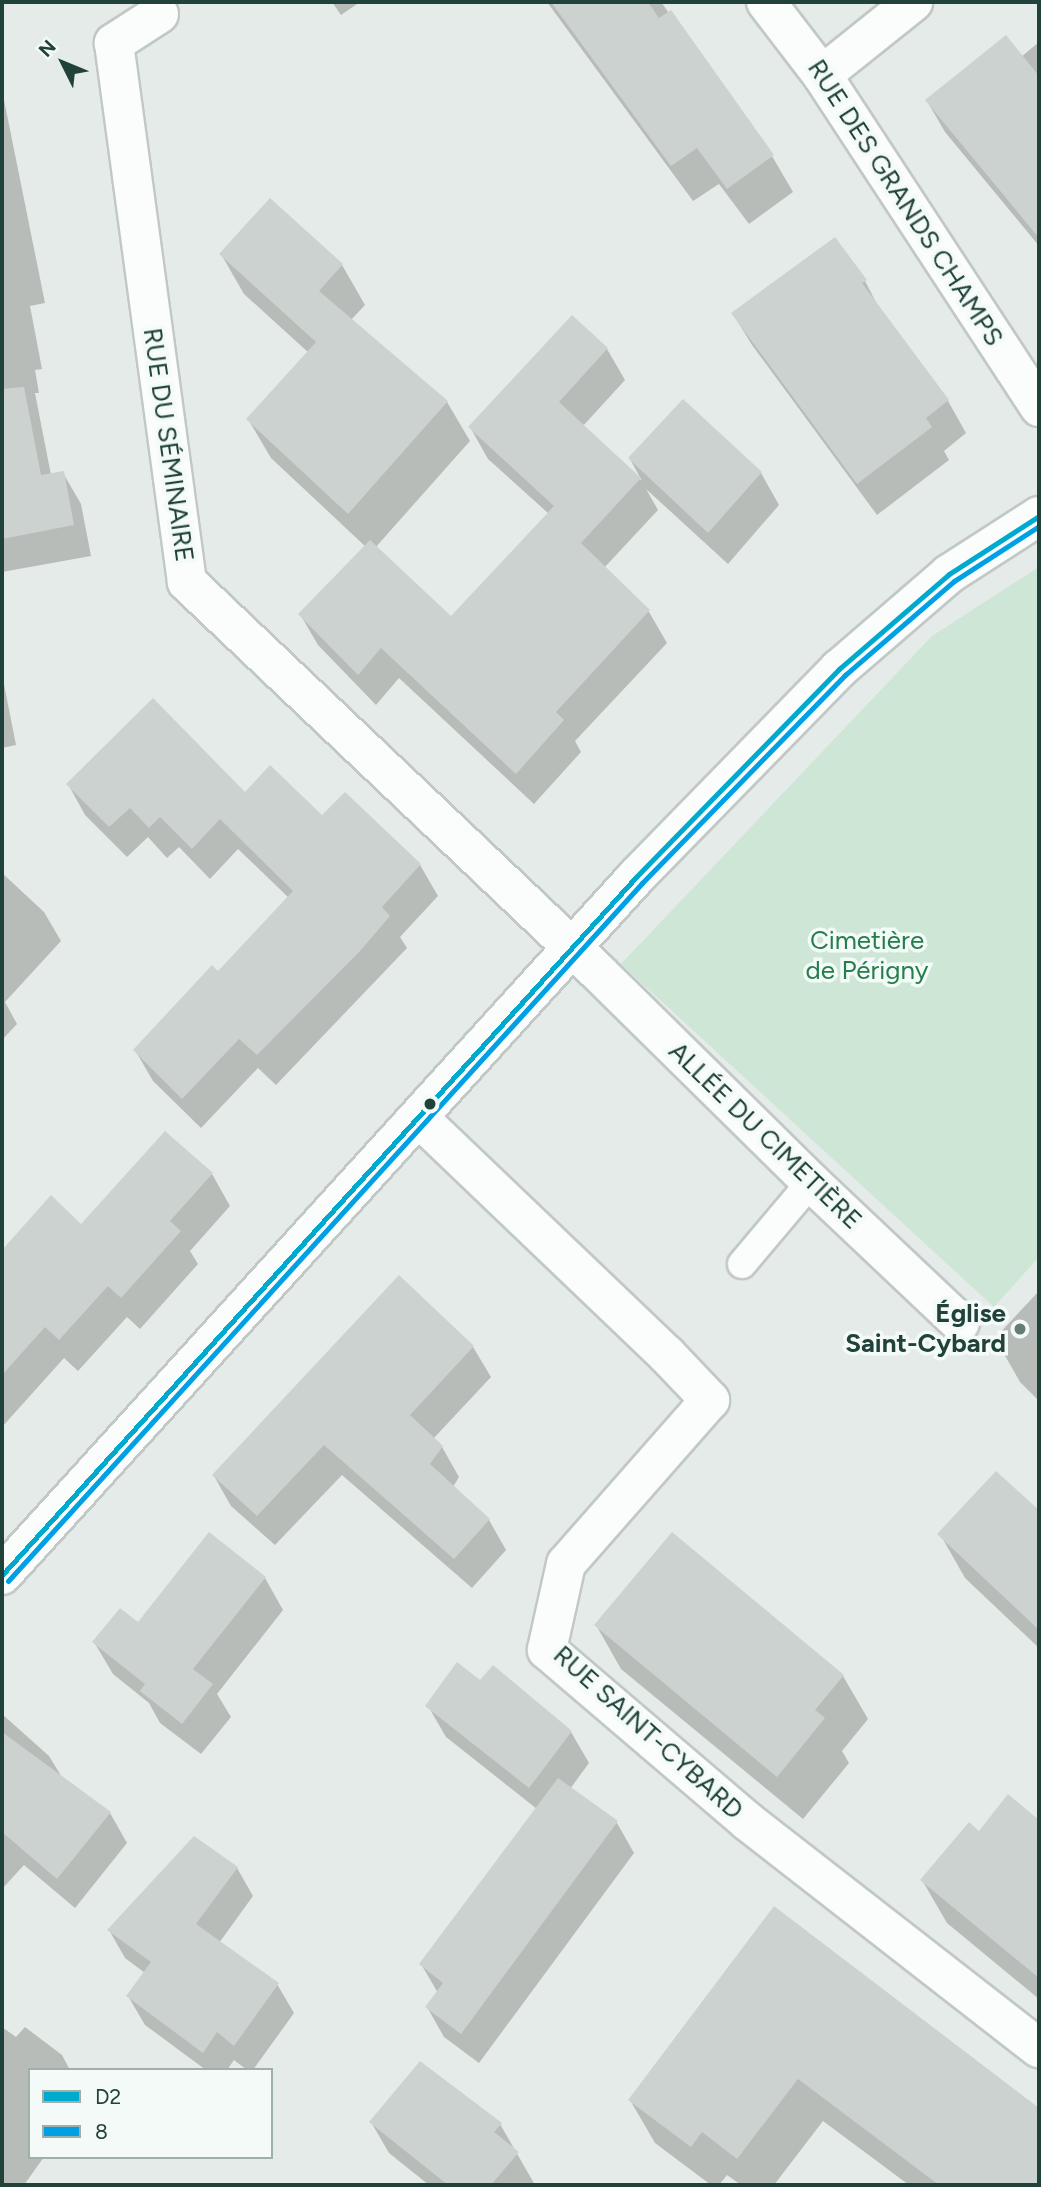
<!DOCTYPE html>
<html>
<head>
<meta charset="utf-8">
<style>
	body { margin:0 }
	#map { position:relative; width:1041px; height:2187px; overflow:hidden; background:#e5ebe8; font-family:Figtree,sans-serif }
	div>[style] { position:absolute }
	.green>* { inset:0; background:#cde6d5 }
	.shadow>* { inset:0; background:#0003 }
	.building>* { inset:0; background:#ccd2d0 }
	.roads { filter:drop-shadow(2px 0 #c2c8c6) drop-shadow(-2px 0 #c2c8c6) drop-shadow(0 2px #c2c8c6) drop-shadow(0 -2px #c2c8c6) }
	.lane>* { height:28px; margin:-14px; padding:0 14px; transform-origin:14px; border-radius:14px; background:#fbfcfc }
	.street>* { height:38px; margin:-19px; padding:0 19px; transform-origin:19px; border-radius:19px; background:#fbfcfc }
	.secondary>* { height:38px; margin:-19px; padding:0 19px; transform-origin:19px; border-radius:19px; background:#fbfcfc }
	.bus-1>* { height:5px; margin:-2.5px; padding:0 2.5px; transform-origin:2.5px; border-radius:2.5px; background:#00a9ce }
	.bus-2>* { height:5px; margin:-2.5px; padding:0 2.5px; transform-origin:2.5px; border-radius:2.5px; background:#00a0e4 }
	.dots>* { width:19px; height:19px; translate:-50% -50%; box-sizing:border-box; border:4px solid #f3faf7; border-radius:50% }
	span { translate:-50% -50%; white-space:nowrap; text-align:center; line-height:1.15; -webkit-text-stroke:7px #f3faf7; paint-order:stroke }
	.street-label { font-size:26px; color:#20423a }
	.park-label { font-size:26px; color:#257d4c }
	.poi-label { font-size:26px; color:#20423a; font-weight:700 }
	.right { translate:-100% -50%; text-align:right }
	.frame { position:absolute; inset:0; border:4px solid #20423a; pointer-events:none }
	.legend { position:absolute; left:28px; top:2068px; width:245px; height:91px; box-sizing:border-box; background:#f3faf7; border:2px solid #9fb0ab; margin:0; padding:9px 12px; list-style:none; font-size:21px; color:#20423a }
	.legend li { display:flex; align-items:center; gap:14px; height:35px }
	.legend b { width:35px; border:2px solid #9fb0ab }
	.north { position:absolute; left:28px; top:28px; width:70px; height:70px; -webkit-text-stroke:5px #f3faf7; paint-order:stroke; rotate:313deg; font-size:19px; font-weight:700; line-height:28px; text-align:center; color:#20423a }
	.north::after { content:''; display:block; margin:auto; width:24px; height:32px; background:#20423a; clip-path:polygon(50% 0,100% 100%,50% 72%,0 100%) }
</style>
</head>
<body>
<div id="map">
	<div class="green">
		<div style="clip-path:polygon(1039px 567px,1039px 1257px,994px 1307px,621px 964px,932px 636px)"></div>
	</div>
	<div class="shadow">
		<div style="clip-path:polygon(332px 2px,360px 2px,341px 15px)"></div>
		<div style="clip-path:polygon(547px 2px,661px 2px,772px 156px,793px 192px,749px 224px,719px 184px,693px 201px)"></div>
		<div style="clip-path:polygon(1039px 42px,1039px 246px,945px 132px,927px 101px,1021px 57px)"></div>
		<div style="clip-path:polygon(2px 90px,45px 303px,30px 306px,42px 369px,35px 370px,39px 393px,35px 393px,51px 475px,63px 473px,81px 504px,91px 556px,2px 572px)"></div>
		<div style="clip-path:polygon(270px 200px,342px 265px,365px 305px,351px 320px,447px 402px,470px 441px,375px 548px,451px 619px,549px 514px,488px 459px,470px 427px,607px 349px,625px 380px,583px 426px,642px 481px,630px 459px,683px 402px,761px 473px,779px 505px,728px 564px,646px 489px,658px 510px,604px 568px,649px 612px,667px 643px,575px 741px,581px 752px,534px 804px,399px 678px,376px 705px,318px 645px,300px 614px,366px 547px,271px 458px,248px 419px,309px 353px,244px 294px,221px 254px)"></div>
		<div style="clip-path:polygon(865px 281px,882px 314px,948px 401px,966px 433px,944px 451px,949px 460px,877px 515px,752px 345px,733px 314px)"></div>
		<div style="clip-path:polygon(2px 674px,16px 745px,2px 748px)"></div>
		<div style="clip-path:polygon(68px 784px,245px 794px,322px 817px,420px 865px,438px 896px,400px 937px,407px 948px,276px 1085px,258px 1068px,201px 1128px,153px 1081px,135px 1050px,218px 974px,289px 898px,238px 849px,210px 879px,179px 847px,167px 858px,148px 837px,127px 857px,85px 815px)"></div>
		<div style="clip-path:polygon(2px 873px,44px 912px,61px 941px,5px 1002px,17px 1024px,2px 1040px)"></div>
		<div style="clip-path:polygon(165px 1133px,212px 1174px,230px 1206px,190px 1251px,198px 1264px,140px 1329px,127px 1317px,78px 1371px,64px 1358px,2px 1427px,2px 1282px,28px 1254px,82px 1226px)"></div>
		<div style="clip-path:polygon(1039px 1291px,1039px 1401px,1020px 1382px,995px 1338px)"></div>
		<div style="clip-path:polygon(473px 1347px,491px 1377px,433px 1439px,442px 1447px,459px 1477px,453px 1487px,489px 1520px,506px 1550px,472px 1588px,342px 1475px,275px 1545px,231px 1506px,214px 1476px)"></div>
		<div style="clip-path:polygon(996px 1473px,1039px 1513px,1039px 1648px,965px 1578px,940px 1534px)"></div>
		<div style="clip-path:polygon(265px 1578px,283px 1610px,217px 1694px,231px 1717px,201px 1754px,160px 1723px,149px 1703px,113px 1674px,94px 1642px)"></div>
		<div style="clip-path:polygon(596px 1625px,843px 1676px,868px 1719px,842px 1751px,849px 1763px,803px 1819px,621px 1669px)"></div>
		<div style="clip-path:polygon(493px 1667px,571px 1732px,589px 1763px,570px 1789px,617px 1823px,634px 1853px,479px 2063px,444px 2037px,427px 2007px,438px 1993px,421px 1964px,537px 1809px,446px 1737px,428px 1706px,480px 1683px)"></div>
		<div style="clip-path:polygon(2px 1714px,49px 1756px,63px 1779px,110px 1813px,127px 1843px,75px 1908px,24px 1865px,2px 1889px)"></div>
		<div style="clip-path:polygon(1008px 1797px,1039px 1822px,1039px 1999px,947px 1923px,922px 1880px,980px 1833px)"></div>
		<div style="clip-path:polygon(237px 1868px,253px 1896px,219px 1943px,277px 1984px,294px 2013px,253px 2070px,247px 2070px,234px 2060px,227px 2070px,206px 2070px,145px 2025px,128px 1996px,145px 1973px,125px 1958px,109px 1930px)"></div>
		<div style="clip-path:polygon(774px 1908px,1039px 2110px,1039px 2185px,909px 2185px,823px 2121px,774px 2185px,741px 2185px,727px 2175px,719px 2185px,711px 2185px,655px 2143px,630px 2100px)"></div>
		<div style="clip-path:polygon(2px 2027px,16px 2037px,25px 2027px,62px 2055px,70px 2070px,30px 2070px,30px 2157px,44px 2157px,24px 2185px,2px 2185px)"></div>
		<div style="clip-path:polygon(371px 2122px,500px 2124px,535px 2185px,429px 2185px,389px 2153px)"></div>
	</div>
	<div class="building">
		<div style="clip-path:polygon(551px 2px,648px 2px,659px 18px,671px 10px,774px 155px,727px 189px,697px 148px,671px 166px)"></div>
		<div style="clip-path:polygon(1006px 35px,1039px 76px,1039px 238px,925px 100px)"></div>
		<div style="clip-path:polygon(270px 198px,343px 264px,319px 291px,448px 401px,348px 514px,246px 419px,316px 342px,219px 254px)"></div>
		<div style="clip-path:polygon(835px 237px,867px 280px,862px 283px,949px 400px,926px 418px,932px 427px,857px 484px,731px 313px)"></div>
		<div style="clip-path:polygon(572px 315px,608px 348px,559px 402px,641px 478px,581px 543px,650px 610px,556px 712px,564px 720px,516px 774px,381px 648px,358px 675px,298px 614px,370px 540px,451px 616px,554px 506px,468px 427px)"></div>
		<div style="clip-path:polygon(24px 387px,41px 475px,64px 471px,74px 525px,2px 539px,2px 389px)"></div>
		<div style="clip-path:polygon(683px 399px,762px 472px,708px 533px,628px 458px)"></div>
		<div style="clip-path:polygon(153px 698px,245px 792px,270px 765px,322px 815px,345px 792px,421px 864px,382px 907px,390px 916px,360px 951px,257px 1055px,239px 1039px,182px 1099px,133px 1050px,212px 965px,218px 971px,293px 891px,220px 819px,192px 849px,160px 817px,149px 828px,130px 808px,109px 827px,66px 784px)"></div>
		<div style="clip-path:polygon(165px 1131px,213px 1173px,170px 1221px,181px 1231px,121px 1298px,108px 1286px,59px 1340px,45px 1327px,2px 1375px,2px 1250px,51px 1195px,81px 1224px)"></div>
		<div style="clip-path:polygon(399px 1275px,474px 1346px,410px 1415px,443px 1446px,430px 1464px,490px 1519px,454px 1559px,324px 1445px,257px 1516px,212px 1475px)"></div>
		<div style="clip-path:polygon(996px 1471px,1039px 1510px,1039px 1630px,937px 1534px)"></div>
		<div style="clip-path:polygon(209px 1532px,266px 1577px,193px 1669px,213px 1684px,182px 1724px,140px 1691px,145px 1684px,92px 1642px,120px 1608px,138px 1622px)"></div>
		<div style="clip-path:polygon(672px 1532px,844px 1675px,815px 1710px,825px 1718px,777px 1777px,594px 1625px)"></div>
		<div style="clip-path:polygon(457px 1662px,480px 1680px,493px 1665px,572px 1731px,529px 1788px,425px 1706px)"></div>
		<div style="clip-path:polygon(2px 1732px,111px 1812px,57px 1879px,2px 1832px)"></div>
		<div style="clip-path:polygon(558px 1778px,618px 1821px,461px 2034px,425px 2007px,443px 1983px,419px 1964px)"></div>
		<div style="clip-path:polygon(1008px 1794px,1039px 1820px,1039px 1978px,920px 1880px,969px 1822px,979px 1831px)"></div>
		<div style="clip-path:polygon(194px 1836px,238px 1867px,196px 1924px,279px 1983px,234px 2046px,217px 2032px,203px 2053px,126px 1996px,151px 1962px,107px 1930px)"></div>
		<div style="clip-path:polygon(774px 1906px,1039px 2108px,1039px 2185px,939px 2185px,798px 2079px,737px 2159px,702px 2132px,691px 2147px,628px 2100px)"></div>
		<div style="clip-path:polygon(420px 2061px,502px 2123px,494px 2132px,519px 2152px,491px 2185px,448px 2185px,369px 2122px)"></div>
	</div>
	<div class="roads">
		<div class="lane">
			<div style="left:742px;top:1264px;width:107px;rotate:-49.9deg"></div>
		</div>
		<div class="street">
			<div style="left:766px;top:2px;width:92px;rotate:52.5deg"></div>
			<div style="left:822px;top:75px;width:397px;rotate:56.8deg"></div>
			<div style="left:159px;top:14px;width:54px;rotate:147.2deg"></div>
			<div style="left:114px;top:43px;width:544px;rotate:82.29deg"></div>
			<div style="left:187px;top:582px;width:567px;rotate:43.5deg"></div>
			<div style="left:598px;top:972px;width:299px;rotate:44.6deg"></div>
			<div style="left:811px;top:1182px;width:205px;rotate:43.4deg"></div>
			<div style="left:822px;top:75px;width:117px;rotate:-38.7deg"></div>
			<div style="left:419px;top:1118px;width:342px;rotate:43.7deg"></div>
			<div style="left:666px;top:1354px;width:64px;rotate:46.3deg"></div>
			<div style="left:710px;top:1400px;width:218px;rotate:131.3deg"></div>
			<div style="left:566px;top:1564px;width:88px;rotate:102.5deg"></div>
			<div style="left:547px;top:1650px;width:263px;rotate:40.5deg"></div>
			<div style="left:747px;top:1821px;width:370px;rotate:37.9deg"></div>
		</div>
		<div class="secondary">
			<div style="left:2px;top:1575px;width:943px;rotate:-47.75deg"></div>
			<div style="left:636px;top:877px;width:291px;rotate:-45.7deg"></div>
			<div style="left:839px;top:669px;width:145px;rotate:-40.8deg"></div>
			<div style="left:949px;top:574px;width:107px;rotate:-32.8deg"></div>
		</div>
	</div>
	<div class="bus-1">
		<div style="left:2px;top:1575px;width:943px;rotate:-47.75deg"></div>
		<div style="left:636px;top:877px;width:291px;rotate:-45.7deg"></div>
		<div style="left:839px;top:669px;width:145px;rotate:-40.8deg"></div>
		<div style="left:949px;top:574px;width:107px;rotate:-32.8deg"></div>
	</div>
	<div class="bus-2">
		<div style="left:8px;top:1581px;width:943px;rotate:-47.75deg"></div>
		<div style="left:642px;top:883px;width:291px;rotate:-45.7deg"></div>
		<div style="left:845px;top:675px;width:144px;rotate:-40.8deg"></div>
		<div style="left:954px;top:581px;width:101px;rotate:-32.9deg"></div>
	</div>
	<div class="dots">
		<div style="left:430px;top:1104px;background:#20423a"></div>
		<div style="left:1020px;top:1329px;background:#657d77"></div>
	</div>
	<div class="street-label">
		<span style="left:905px;top:203px;rotate:57deg">RUE DES GRANDS CHAMPS</span>
		<span style="left:168px;top:445px;rotate:82deg">RUE DU SÉMINAIRE</span>
		<span style="left:765px;top:1136px;rotate:44deg">ALLÉE DU CIMETIÈRE</span>
		<span style="left:648px;top:1733px;rotate:42deg">RUE SAINT-CYBARD</span>
	</div>
	<div class="park-label">
		<span style="left:867px;top:956px">Cimetière<br>de Périgny</span>
	</div>
	<div class="poi-label">
		<span class="right" style="left:1006px;top:1329px">Église<br>Saint-Cybard</span>
	</div>
	<div class="frame"></div>
	<ul class="legend">
	<li><b style="height:9px;background:#00a9ce"></b>D2</li>
	<li><b style="height:9px;background:#00a0e4"></b>8</li>
	</ul>
	<div class="north">N</div>
</div>
</body>
</html>
